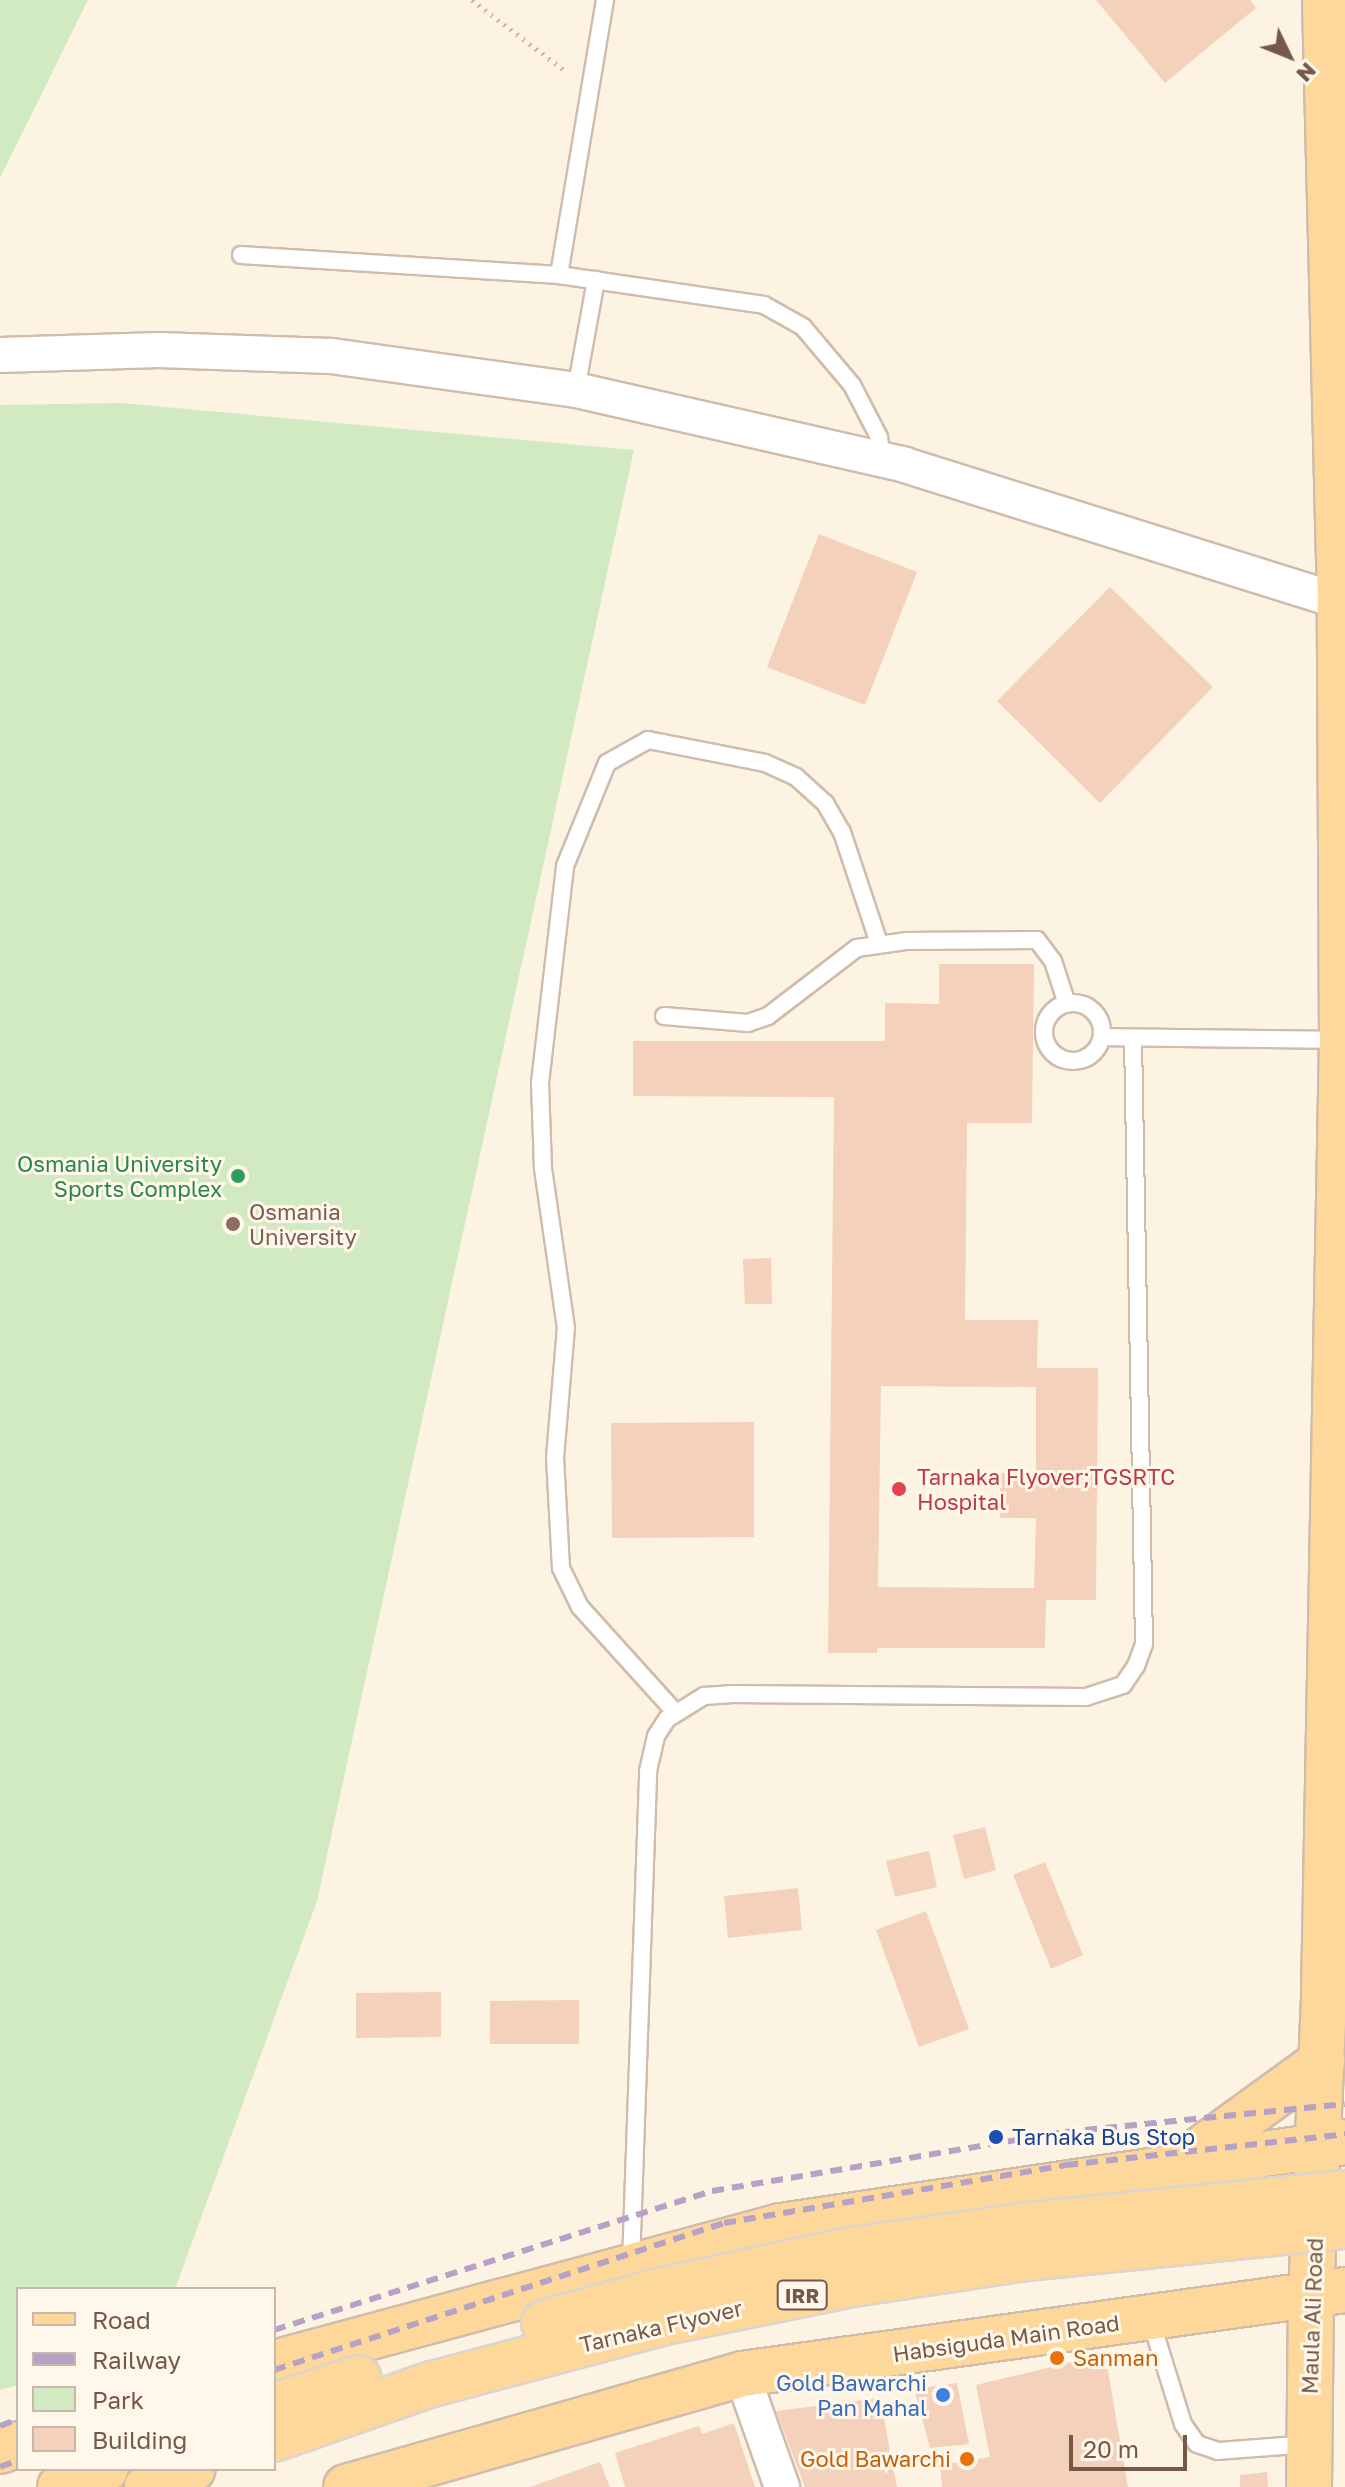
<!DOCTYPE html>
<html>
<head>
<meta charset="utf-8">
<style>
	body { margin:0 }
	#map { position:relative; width:1345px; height:2487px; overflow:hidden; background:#fdf3e3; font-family:"Golos Text",sans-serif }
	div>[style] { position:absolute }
	.green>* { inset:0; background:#d2eac1 }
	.building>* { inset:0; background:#f3d1ba }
	.path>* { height:5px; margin-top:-2.5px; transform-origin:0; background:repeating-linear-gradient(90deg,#d7b49d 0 2px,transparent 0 8px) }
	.roads { filter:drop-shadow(2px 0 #d0bcad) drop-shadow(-2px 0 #d0bcad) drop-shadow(0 2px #d0bcad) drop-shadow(0 -2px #d0bcad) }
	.lane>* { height:16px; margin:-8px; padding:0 8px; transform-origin:8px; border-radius:8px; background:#fff }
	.lane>.ring { margin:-8px; padding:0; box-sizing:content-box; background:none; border:16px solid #fff; border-radius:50% }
	.street>* { height:34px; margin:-17px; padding:0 17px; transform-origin:17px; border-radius:17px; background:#fff }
	.primary>* { height:44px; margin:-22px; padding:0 22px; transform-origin:22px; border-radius:22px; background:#fdd89a }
	.rail>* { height:6px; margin-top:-3px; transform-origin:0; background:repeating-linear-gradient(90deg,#b5a2c6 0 12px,transparent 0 20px) }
	.bridges { filter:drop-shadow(2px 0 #dbd4d0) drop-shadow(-2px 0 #dbd4d0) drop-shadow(0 2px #dbd4d0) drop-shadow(0 -2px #dbd4d0) }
	.primary-bridge>* { height:44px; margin:-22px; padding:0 22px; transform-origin:22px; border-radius:22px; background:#fdd89a }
	.dots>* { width:22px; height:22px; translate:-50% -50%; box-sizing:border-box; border:4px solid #fff7ea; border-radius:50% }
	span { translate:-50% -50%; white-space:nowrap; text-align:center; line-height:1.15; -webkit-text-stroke:6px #fff7ea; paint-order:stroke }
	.shield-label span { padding:2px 6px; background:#fff7ea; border:2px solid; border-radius:6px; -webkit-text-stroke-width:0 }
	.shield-label { font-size:20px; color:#755849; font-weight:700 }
	.leisure-label { font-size:22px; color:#27864d }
	.right { translate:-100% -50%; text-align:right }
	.education-label { font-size:22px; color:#785e54 }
	.left { translate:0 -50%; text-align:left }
	.health-label { font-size:22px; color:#be3a42 }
	.transit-label { font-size:22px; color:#164399 }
	.street-label { font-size:22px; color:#755849 }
	.food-label { font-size:22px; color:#c56008 }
	.shop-label { font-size:22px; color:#366cbe }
	.legend { position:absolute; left:16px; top:2287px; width:260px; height:184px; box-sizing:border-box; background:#fff7ea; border:2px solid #c8b7aa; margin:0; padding:10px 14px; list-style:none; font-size:24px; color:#755849 }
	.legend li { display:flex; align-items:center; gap:16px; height:40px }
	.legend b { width:40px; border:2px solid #c8b7aa }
	.north { position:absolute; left:1249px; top:16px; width:80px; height:80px; -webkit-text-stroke:6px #fff7ea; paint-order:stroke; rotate:133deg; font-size:22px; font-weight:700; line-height:32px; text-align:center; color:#755849 }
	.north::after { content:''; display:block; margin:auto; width:28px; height:36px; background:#755849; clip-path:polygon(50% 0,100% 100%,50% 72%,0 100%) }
	.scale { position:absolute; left:1069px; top:2435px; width:118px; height:36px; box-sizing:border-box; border:4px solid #755849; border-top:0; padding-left:10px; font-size:24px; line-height:28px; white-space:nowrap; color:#755849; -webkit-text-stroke:6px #fff7ea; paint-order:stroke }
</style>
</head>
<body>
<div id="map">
	<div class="green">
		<div style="clip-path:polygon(0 0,88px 0,0 178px)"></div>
		<div style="clip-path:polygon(121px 403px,634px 450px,317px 1901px,175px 2289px,18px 2289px,18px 2385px,0 2390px,0 405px)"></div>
	</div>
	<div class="building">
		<div style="clip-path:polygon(1096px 0,1250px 0,1256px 8px,1165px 83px)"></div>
		<div style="clip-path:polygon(819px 534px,917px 572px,865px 705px,767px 667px)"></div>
		<div style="clip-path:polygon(1110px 587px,1213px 687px,1100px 803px,997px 701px)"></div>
		<div style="clip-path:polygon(evenodd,939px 964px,1034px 964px,1032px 1123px,967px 1123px,965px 1320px,1038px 1320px,1037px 1368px,1098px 1368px,1096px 1600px,1046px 1600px,1045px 1648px,877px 1648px,877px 1653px,828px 1653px,834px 1097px,633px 1096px,633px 1041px,885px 1041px,885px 1003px,939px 1004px,939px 964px,881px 1386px,1036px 1387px,1036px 1474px,1000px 1473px,1000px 1518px,1036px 1518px,1034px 1588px,878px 1587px,881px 1386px)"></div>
		<div style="clip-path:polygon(771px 1258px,772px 1304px,745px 1304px,743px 1259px)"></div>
		<div style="clip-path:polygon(754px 1422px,754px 1537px,612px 1538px,611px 1423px)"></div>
		<div style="clip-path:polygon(985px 1827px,996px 1870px,964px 1879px,953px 1835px)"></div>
		<div style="clip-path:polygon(929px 1851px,937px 1887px,895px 1897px,886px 1861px)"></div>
		<div style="clip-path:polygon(1045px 1862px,1083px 1955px,1051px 1969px,1013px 1875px)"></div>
		<div style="clip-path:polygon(798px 1888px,802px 1930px,728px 1938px,724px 1896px)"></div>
		<div style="clip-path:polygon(926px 1911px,969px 2029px,919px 2047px,876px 1930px)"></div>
		<div style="clip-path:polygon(441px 1992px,441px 2037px,356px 2038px,356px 1993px)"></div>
		<div style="clip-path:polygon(579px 2000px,579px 2044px,490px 2044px,490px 2001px)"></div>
		<div style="clip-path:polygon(1105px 2354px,1128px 2487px,942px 2487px,940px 2465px,990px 2457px,976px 2385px)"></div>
		<div style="clip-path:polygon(957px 2383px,969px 2444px,930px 2448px,914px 2389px)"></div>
		<div style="clip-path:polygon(880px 2398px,897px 2487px,805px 2487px,776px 2411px)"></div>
		<div style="clip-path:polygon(734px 2423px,755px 2487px,625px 2487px,615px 2453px,699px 2426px,702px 2434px)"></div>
		<div style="clip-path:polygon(600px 2462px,610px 2487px,530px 2487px)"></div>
		<div style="clip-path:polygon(1267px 2472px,1268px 2487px,1240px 2487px,1240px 2475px)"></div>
	</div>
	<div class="path">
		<div style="left:472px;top:0;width:119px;rotate:37.2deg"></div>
	</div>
	<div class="roads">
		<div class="lane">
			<div style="left:605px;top:0;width:279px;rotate:99.5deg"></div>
			<div style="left:559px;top:275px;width:207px;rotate:8.3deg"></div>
			<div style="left:764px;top:305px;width:45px;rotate:29.4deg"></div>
			<div style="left:803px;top:327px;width:76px;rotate:49.8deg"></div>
			<div style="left:852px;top:385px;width:59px;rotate:62.6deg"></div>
			<div style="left:879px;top:437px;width:23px;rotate:83deg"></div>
			<div style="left:241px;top:255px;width:319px;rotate:3.6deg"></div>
			<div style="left:576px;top:390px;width:112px;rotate:-79.7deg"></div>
			<div class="ring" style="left:1044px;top:1003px;width:42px;height:42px"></div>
			<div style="left:664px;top:1016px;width:84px;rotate:4.8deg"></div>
			<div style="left:748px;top:1023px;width:21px;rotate:-19deg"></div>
			<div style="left:768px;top:1016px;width:112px;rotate:-37.4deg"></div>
			<div style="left:857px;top:948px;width:49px;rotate:-8.1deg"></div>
			<div style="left:906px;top:941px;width:131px;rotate:-0.4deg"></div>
			<div style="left:1037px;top:940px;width:26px;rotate:53deg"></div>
			<div style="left:1053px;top:961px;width:45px;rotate:72deg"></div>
			<div style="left:1102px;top:1037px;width:239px;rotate:0.7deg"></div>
			<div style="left:675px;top:1712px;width:142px;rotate:-132.1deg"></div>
			<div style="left:580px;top:1607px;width:43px;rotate:-116deg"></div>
			<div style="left:561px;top:1568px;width:110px;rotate:-93.1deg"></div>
			<div style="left:555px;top:1458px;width:130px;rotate:-85.2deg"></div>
			<div style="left:566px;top:1328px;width:161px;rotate:-98.2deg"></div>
			<div style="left:543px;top:1169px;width:86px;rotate:-92deg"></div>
			<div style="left:540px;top:1083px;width:218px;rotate:-83.4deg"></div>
			<div style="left:565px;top:866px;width:111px;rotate:-67.8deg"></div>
			<div style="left:607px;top:763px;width:47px;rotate:-29.3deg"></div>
			<div style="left:648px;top:740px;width:119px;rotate:11.1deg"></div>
			<div style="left:765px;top:763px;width:34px;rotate:24deg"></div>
			<div style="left:796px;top:777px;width:39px;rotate:42deg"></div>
			<div style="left:825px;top:803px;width:34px;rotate:60deg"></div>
			<div style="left:842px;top:832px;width:117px;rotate:71.6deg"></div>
			<div style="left:631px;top:2264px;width:493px;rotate:-88deg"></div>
			<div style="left:648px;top:1771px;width:36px;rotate:-77deg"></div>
			<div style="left:656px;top:1736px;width:20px;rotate:-57deg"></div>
			<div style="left:667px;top:1719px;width:44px;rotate:-31.9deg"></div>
			<div style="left:704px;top:1696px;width:26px;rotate:-4deg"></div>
			<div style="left:730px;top:1694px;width:356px;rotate:0.5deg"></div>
			<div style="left:1086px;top:1697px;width:39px;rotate:-18deg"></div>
			<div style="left:1123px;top:1685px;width:23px;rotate:-56deg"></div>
			<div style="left:1136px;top:1666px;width:23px;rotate:-70deg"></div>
			<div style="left:1144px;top:1644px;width:605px;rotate:-91.04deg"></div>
			<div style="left:1151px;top:2321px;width:108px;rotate:72.7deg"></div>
			<div style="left:1183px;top:2424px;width:24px;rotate:55deg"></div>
			<div style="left:1197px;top:2444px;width:22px;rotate:18deg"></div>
			<div style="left:1218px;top:2451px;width:90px;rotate:-4.4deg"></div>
		</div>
		<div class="street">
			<div style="left:0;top:355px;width:159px;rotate:-1.8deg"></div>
			<div style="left:159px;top:350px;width:172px;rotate:2deg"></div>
			<div style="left:331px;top:356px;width:247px;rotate:7.9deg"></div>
			<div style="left:576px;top:390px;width:337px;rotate:12.8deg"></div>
			<div style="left:905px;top:465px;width:461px;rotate:17.4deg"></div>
			<div style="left:742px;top:2374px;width:120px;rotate:70.5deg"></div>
		</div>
		<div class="primary">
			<div style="left:1179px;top:2165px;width:177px;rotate:-36deg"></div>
			<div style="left:274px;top:2363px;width:525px;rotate:-15.12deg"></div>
			<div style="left:781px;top:2226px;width:570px;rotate:-8.47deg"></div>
			<div style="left:0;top:2451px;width:19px;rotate:-21deg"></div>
			<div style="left:60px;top:2487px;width:49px;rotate:-21.4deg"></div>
			<div style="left:147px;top:2487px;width:49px;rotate:-21.4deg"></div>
			<div style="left:346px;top:2487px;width:412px;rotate:-15.9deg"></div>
			<div style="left:742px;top:2374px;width:609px;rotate:-7.93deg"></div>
			<div style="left:1309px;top:2487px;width:191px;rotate:-89.4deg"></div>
			<div style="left:1311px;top:2296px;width:302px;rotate:-87.5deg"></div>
			<div style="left:1324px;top:1994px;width:954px;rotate:-88.92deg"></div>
			<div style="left:1342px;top:1040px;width:439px;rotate:-90.3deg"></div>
			<div style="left:1340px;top:601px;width:601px;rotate:-91.43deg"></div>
		</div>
	</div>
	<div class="rail">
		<div style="left:274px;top:2330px;width:460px;rotate:-17.6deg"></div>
		<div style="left:712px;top:2191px;width:358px;rotate:-9.5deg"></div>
		<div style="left:1065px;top:2132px;width:281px;rotate:-5.7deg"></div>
		<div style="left:274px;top:2370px;width:473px;rotate:-18.1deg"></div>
		<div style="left:724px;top:2223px;width:347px;rotate:-9.6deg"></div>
		<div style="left:1066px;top:2165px;width:281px;rotate:-6.3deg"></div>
		<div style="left:0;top:2426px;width:19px;rotate:-21deg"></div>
		<div style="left:0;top:2467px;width:19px;rotate:-21deg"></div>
	</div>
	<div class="bridges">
		<div class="primary-bridge">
			<div style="left:544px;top:2323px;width:114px;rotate:-15.7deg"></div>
			<div style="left:654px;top:2292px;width:195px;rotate:-12.1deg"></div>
			<div style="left:845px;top:2251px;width:177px;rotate:-8.1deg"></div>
			<div style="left:1020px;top:2226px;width:327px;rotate:-5.8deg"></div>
			<div style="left:274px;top:2406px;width:89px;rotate:-18.2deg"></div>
			<div style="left:274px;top:2439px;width:167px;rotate:-19.2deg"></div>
			<div style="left:432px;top:2384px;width:237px;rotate:-14.9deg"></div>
			<div style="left:661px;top:2323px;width:196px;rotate:-11.5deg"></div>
			<div style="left:853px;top:2284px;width:177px;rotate:-8.5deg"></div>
			<div style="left:1028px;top:2258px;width:319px;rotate:-5.8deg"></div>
		</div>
	</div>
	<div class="dots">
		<div style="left:238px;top:1176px;background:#2e9e5b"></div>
		<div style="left:233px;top:1224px;background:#8d6e63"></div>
		<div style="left:899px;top:1489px;background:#e0444e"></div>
		<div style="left:996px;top:2137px;background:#1a4fb4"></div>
		<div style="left:1057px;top:2358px;background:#e8710a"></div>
		<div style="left:943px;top:2395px;background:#3f7fe0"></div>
		<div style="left:967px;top:2459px;background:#e8710a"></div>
	</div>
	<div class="shield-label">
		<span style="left:802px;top:2295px">IRR</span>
	</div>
	<div class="leisure-label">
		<span class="right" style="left:222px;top:1176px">Osmania University<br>Sports Complex</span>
	</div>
	<div class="education-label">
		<span class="left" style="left:249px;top:1224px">Osmania<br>University</span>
	</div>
	<div class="health-label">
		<span class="left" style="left:917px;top:1489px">Tarnaka Flyover;TGSRTC<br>Hospital</span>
	</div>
	<div class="transit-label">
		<span class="left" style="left:1012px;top:2137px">Tarnaka Bus Stop</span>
	</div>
	<div class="street-label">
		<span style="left:1312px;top:2316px;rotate:-88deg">Maula Ali Road</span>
		<span style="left:661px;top:2326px;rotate:-13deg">Tarnaka Flyover</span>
		<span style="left:1006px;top:2338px;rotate:-8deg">Habsiguda Main Road</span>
	</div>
	<div class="food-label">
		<span class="left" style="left:1073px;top:2358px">Sanman</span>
		<span class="right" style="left:951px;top:2459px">Gold Bawarchi</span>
	</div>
	<div class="shop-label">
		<span class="right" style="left:927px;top:2395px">Gold Bawarchi<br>Pan Mahal</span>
	</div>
	<ul class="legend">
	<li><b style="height:10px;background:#fdd89a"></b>Road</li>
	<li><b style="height:10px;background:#b5a2c6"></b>Railway</li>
	<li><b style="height:22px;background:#d2eac1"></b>Park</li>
	<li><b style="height:22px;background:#f3d1ba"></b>Building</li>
	</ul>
	<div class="north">N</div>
	<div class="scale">20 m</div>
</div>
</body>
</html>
